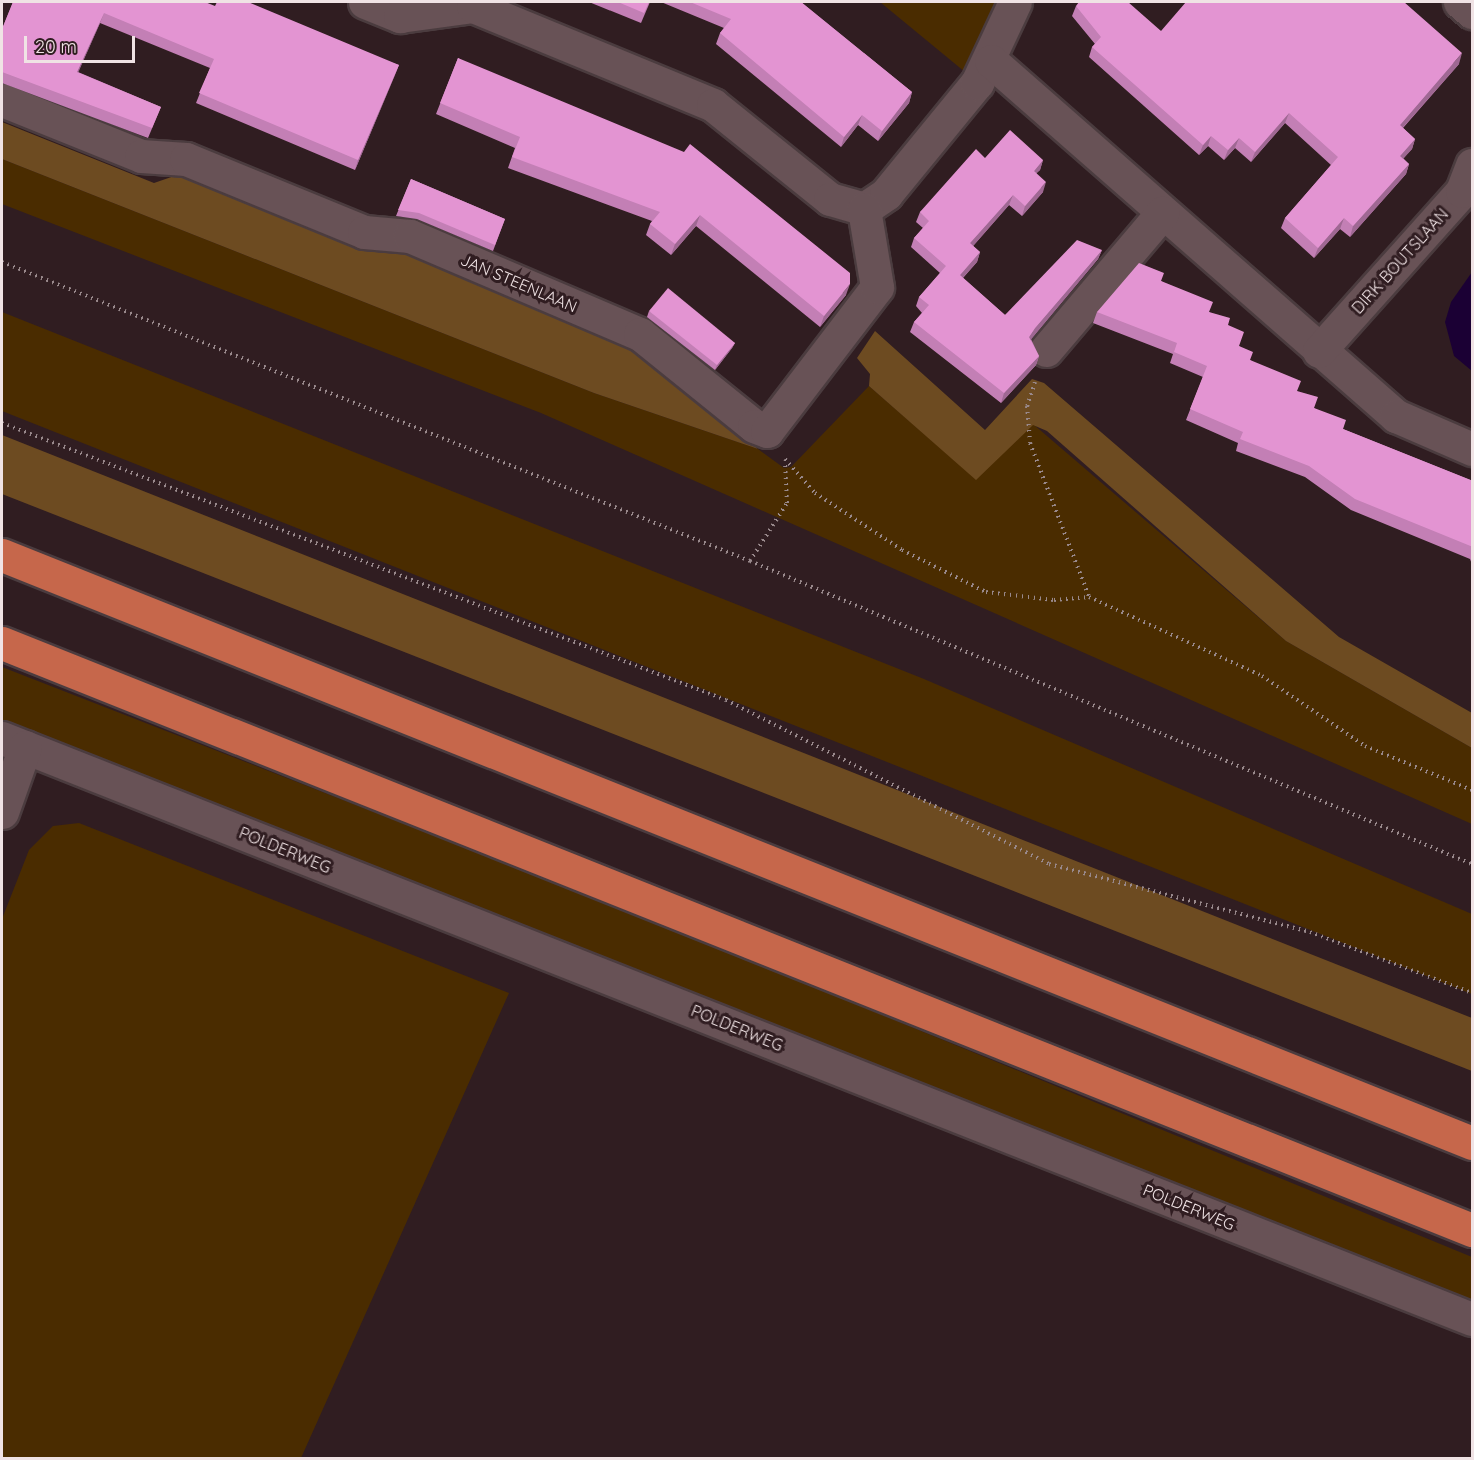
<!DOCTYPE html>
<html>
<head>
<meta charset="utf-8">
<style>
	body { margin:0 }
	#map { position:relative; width:1474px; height:1460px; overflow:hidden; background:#301d21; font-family:Quicksand,sans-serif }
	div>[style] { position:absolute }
	.green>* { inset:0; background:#4a2c00 }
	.forest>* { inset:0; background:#6d4b21 }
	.water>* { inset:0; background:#1b0034 }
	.path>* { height:4px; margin-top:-2px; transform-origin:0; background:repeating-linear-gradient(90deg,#99898c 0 1.5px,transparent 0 6px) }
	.roads { filter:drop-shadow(2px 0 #4b3c3f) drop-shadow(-2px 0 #4b3c3f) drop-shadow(0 2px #4b3c3f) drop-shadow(0 -2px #4b3c3f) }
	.minor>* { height:33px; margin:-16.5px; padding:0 16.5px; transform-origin:16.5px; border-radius:16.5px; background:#685256 }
	.motorway>* { height:33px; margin:-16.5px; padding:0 16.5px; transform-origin:16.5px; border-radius:16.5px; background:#c6674b }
	.wall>* { inset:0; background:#c37fb5 }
	.shaded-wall>* { inset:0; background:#9f6893 }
	.building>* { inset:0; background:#e394d2 }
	span { translate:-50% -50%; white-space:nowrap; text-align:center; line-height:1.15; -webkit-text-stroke:6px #301d21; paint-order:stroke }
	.street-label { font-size:16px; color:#f0e3e5 }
	.frame { position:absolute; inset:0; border:3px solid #f0e3e5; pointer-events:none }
	.scale { position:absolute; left:24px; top:36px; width:111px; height:27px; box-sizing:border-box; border:3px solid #f0e3e5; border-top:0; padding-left:8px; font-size:18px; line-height:21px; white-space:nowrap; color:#f0e3e5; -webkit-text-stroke:4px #301d21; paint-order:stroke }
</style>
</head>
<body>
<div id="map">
	<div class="green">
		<div style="clip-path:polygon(880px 2px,997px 2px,965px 72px)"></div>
		<div style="clip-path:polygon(2px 159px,594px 393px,758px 449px,784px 468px,791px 467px,869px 386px,976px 479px,1033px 424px,1286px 641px,1472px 748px,1472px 824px,541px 413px,2px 204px)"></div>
		<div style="clip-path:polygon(2px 312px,924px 679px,1472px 914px,1472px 994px,2px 411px)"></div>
		<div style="clip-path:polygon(2px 667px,651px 920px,1472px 1257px,1472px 1312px,2px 721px)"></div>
		<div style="clip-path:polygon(79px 823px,509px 993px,301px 1458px,2px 1458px,2px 919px,29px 850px,53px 826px)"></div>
	</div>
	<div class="forest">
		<div style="clip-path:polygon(2px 122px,154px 183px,180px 174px,371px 251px,411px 254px,638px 350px,758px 449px,594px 393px,2px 159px)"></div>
		<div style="clip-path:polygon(875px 331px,985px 430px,1032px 379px,1044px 383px,1339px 637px,1472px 713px,1472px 748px,1286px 641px,1047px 431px,1033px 425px,976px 480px,869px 386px,870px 374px,857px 358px)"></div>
		<div style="clip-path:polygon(2px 435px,1472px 1018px,1472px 1071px,2px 494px)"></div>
	</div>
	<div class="water">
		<div style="clip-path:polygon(1472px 272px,1472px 371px,1454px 356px,1445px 322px,1451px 302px)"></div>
	</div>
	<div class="path">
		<div style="left:2px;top:262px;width:806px;rotate:21.79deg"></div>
		<div style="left:750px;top:561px;width:69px;rotate:-57.5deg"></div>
		<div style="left:787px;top:503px;width:41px;rotate:-92.8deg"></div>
		<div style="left:1035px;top:382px;width:25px;rotate:108deg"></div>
		<div style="left:1027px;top:406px;width:37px;rotate:85deg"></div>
		<div style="left:1030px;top:443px;width:165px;rotate:69deg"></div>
		<div style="left:2px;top:423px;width:775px;rotate:20.94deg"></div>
		<div style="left:726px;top:700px;width:362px;rotate:26.9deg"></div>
		<div style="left:1049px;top:864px;width:270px;rotate:14.6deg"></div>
		<div style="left:1310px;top:932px;width:173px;rotate:20.6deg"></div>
		<div style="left:785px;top:459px;width:45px;rotate:48.6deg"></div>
		<div style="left:815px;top:493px;width:104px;rotate:33.2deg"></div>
		<div style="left:902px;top:550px;width:94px;rotate:26.6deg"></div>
		<div style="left:986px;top:592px;width:68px;rotate:6.7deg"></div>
		<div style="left:1054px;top:600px;width:35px;rotate:-5deg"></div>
		<div style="left:1089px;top:597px;width:190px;rotate:24.5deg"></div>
		<div style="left:1262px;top:676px;width:125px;rotate:34.2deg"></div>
		<div style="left:1365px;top:746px;width:116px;rotate:22.4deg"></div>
		<div style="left:750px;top:561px;width:783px;rotate:22.77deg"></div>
	</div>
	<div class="roads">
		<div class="minor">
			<div style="left:365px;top:2px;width:38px;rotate:22deg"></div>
			<div style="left:400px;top:16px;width:74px;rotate:-7.8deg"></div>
			<div style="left:473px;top:6px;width:260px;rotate:22.4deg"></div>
			<div style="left:713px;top:105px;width:150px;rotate:38.8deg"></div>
			<div style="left:830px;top:199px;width:35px;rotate:16deg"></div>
			<div style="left:864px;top:209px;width:27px;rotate:-34deg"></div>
			<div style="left:886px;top:194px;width:144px;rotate:-50.7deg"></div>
			<div style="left:977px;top:83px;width:89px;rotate:-64.9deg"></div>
			<div style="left:1460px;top:2px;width:16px;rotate:40deg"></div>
			<div style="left:991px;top:61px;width:539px;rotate:41.24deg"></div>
			<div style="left:1396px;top:416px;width:83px;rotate:23.5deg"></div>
			<div style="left:2px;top:100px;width:150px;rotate:21.9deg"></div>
			<div style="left:141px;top:156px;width:45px;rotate:3.8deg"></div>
			<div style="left:186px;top:159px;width:192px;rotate:22.3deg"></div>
			<div style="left:364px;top:232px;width:46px;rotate:5deg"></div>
			<div style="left:410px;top:236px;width:250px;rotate:23.1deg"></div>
			<div style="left:640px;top:334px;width:146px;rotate:38.9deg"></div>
			<div style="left:754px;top:426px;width:14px;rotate:21deg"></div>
			<div style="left:767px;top:431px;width:181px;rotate:-52.6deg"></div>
			<div style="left:877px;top:287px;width:79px;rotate:-99.5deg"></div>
			<div style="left:1046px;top:350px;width:180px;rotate:-49.7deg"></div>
			<div style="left:1319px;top:351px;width:215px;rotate:-48.2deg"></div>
			<div style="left:1462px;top:191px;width:28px;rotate:-69deg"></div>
			<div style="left:2px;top:738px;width:1581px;rotate:21.57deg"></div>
			<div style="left:2px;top:812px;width:69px;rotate:-70.5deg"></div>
		</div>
		<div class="motorway">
			<div style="left:2px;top:555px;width:1583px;rotate:21.8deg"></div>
			<div style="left:2px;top:643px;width:1583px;rotate:21.77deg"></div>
		</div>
	</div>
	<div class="wall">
		<div style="clip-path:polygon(13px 2px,215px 6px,399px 65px,355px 170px,196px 103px,210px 68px,100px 23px,78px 72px,161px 107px,148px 138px,2px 83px,2px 29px)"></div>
		<div style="clip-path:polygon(589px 2px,650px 2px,641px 23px)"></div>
		<div style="clip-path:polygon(661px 2px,801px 2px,912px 92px,909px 103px,878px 141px,858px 125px,841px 147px,716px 44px,720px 33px,724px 28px)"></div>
		<div style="clip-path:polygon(1076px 6px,1161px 31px,1459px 64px,1403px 128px,1415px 139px,1412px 149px,1403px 158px,1409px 164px,1406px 174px,1350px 237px,1340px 229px,1314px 258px,1281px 228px,1285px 218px,1331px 165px,1285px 123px,1251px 162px,1235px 148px,1224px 160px,1208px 146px,1199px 155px,1089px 57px,1092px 47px,1095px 44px,1072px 16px)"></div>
		<div style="clip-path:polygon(458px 58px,846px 295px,820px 327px,696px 226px,671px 255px,646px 235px,650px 224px,652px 221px,508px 168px,515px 148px,436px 114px)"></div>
		<div style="clip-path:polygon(985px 158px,1043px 160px,1040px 170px,1036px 173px,1043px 192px,1022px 216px,1009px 205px,973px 246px,980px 252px,977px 262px,963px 278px,1005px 315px,1102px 250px,1098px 259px,1032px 338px,1031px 339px,1039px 356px,1036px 365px,1001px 403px,910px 332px,914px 322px,922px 313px,916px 306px,919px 297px,940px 273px,911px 247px,914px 238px,923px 228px,916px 222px,920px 212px)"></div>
		<div style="clip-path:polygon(411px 179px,505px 219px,493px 251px,417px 219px,396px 216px)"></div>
		<div style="clip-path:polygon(1161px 281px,1209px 312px,1228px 325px,1239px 346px,1250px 360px,1298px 392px,1314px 408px,1343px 429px,1473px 481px,1473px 567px,1470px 559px,1351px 510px,1305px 477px,1236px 451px,1238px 443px,1186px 420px,1203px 377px,1170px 363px,1173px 354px,1093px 323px,1097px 312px)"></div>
		<div style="clip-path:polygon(649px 311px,735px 343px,732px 348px,715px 370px,647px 317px)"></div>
	</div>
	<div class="shaded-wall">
		<div style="clip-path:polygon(104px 13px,100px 23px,74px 82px,77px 72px)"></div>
		<div style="clip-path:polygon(1462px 53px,1459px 64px,1396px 135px,1400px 125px)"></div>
		<div style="clip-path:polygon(399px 65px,395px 75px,355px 170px,358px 160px)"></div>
		<div style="clip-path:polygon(912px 92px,909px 103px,878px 141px,882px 131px)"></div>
		<div style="clip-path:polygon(1289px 113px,1285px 123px,1251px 162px,1255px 152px)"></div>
		<div style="clip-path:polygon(862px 115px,858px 125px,841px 147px,844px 137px)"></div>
		<div style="clip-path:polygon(1211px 136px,1208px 146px,1199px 155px,1203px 145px)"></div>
		<div style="clip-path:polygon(1239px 138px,1235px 148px,1224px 160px,1228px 150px)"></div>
		<div style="clip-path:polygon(1415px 139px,1412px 149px,1397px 166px,1400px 156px)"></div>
		<div style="clip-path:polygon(1043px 160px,1040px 170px,1030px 180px,1034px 171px)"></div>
		<div style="clip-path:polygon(1409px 164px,1406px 174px,1350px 237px,1353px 226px)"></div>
		<div style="clip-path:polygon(1046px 182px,1043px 192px,1022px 216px,1025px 206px)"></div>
		<div style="clip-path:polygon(1013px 195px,1009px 205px,967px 253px,970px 243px)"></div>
		<div style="clip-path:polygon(700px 215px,696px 226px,671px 255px,675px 244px)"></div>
		<div style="clip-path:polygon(1344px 218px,1340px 229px,1314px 258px,1318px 248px)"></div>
		<div style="clip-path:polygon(1102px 250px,1098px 259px,1032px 338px,1026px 347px,1029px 337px,1035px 328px)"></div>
		<div style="clip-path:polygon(980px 252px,977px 262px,956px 285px,960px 275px)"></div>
		<div style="clip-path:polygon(850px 284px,846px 295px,820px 327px,824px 316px)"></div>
		<div style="clip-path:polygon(735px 343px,732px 348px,715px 370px,717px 365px)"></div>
		<div style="clip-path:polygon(1039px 356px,1036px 365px,1001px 403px,1004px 393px)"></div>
	</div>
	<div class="building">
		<div style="clip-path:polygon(13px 2px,205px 2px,215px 6px,217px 2px,248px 2px,399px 65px,358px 160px,199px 93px,214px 59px,104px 13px,77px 72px,161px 107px,152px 128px,2px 72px,2px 29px)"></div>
		<div style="clip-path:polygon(618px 2px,649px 2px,644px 13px)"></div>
		<div style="clip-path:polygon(690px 2px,801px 2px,912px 92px,882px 131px,862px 115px,844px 137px,720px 33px,731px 19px)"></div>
		<div style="clip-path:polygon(1079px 2px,1128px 2px,1161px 31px,1186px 2px,1404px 2px,1462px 53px,1400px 125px,1415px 139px,1400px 156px,1409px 164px,1353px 226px,1344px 218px,1318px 248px,1285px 218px,1338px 157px,1289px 113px,1255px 152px,1239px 138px,1228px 150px,1211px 136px,1203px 145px,1092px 47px,1101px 37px,1076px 6px)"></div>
		<div style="clip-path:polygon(458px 58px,684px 152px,690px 144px,850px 273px,850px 284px,824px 316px,700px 215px,675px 244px,650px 224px,660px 212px,512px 157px,520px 137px,440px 103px)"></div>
		<div style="clip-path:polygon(1010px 130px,1043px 160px,1034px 171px,1046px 182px,1025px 206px,1013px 195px,970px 243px,980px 252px,960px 275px,1005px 315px,1077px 240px,1102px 250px,1035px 328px,1029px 337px,1039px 356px,1004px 393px,914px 322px,929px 305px,919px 297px,946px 266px,914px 238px,929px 221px,920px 212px,976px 149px,985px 158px)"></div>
		<div style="clip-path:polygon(411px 179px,505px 219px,495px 245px,419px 213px,398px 210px)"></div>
		<div style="clip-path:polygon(1139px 263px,1164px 273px,1161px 281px,1213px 302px,1209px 312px,1230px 318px,1228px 325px,1244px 332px,1239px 346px,1253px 352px,1250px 360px,1301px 381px,1297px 391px,1318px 397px,1314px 408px,1346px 420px,1343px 429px,1473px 481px,1473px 547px,1355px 499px,1309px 466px,1240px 439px,1243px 432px,1190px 409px,1207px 366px,1174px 352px,1177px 343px,1097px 312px)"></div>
		<div style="clip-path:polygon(668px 288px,735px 343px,717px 365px,649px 311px)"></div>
	</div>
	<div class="street-label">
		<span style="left:1400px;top:261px;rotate:-48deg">DIRK BOUTSLAAN</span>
		<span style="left:519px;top:283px;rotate:23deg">JAN STEENLAAN</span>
		<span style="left:285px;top:850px;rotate:22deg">POLDERWEG</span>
		<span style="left:737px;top:1028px;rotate:22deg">POLDERWEG</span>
		<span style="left:1189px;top:1207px;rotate:22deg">POLDERWEG</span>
	</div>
	<div class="frame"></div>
	<div class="scale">20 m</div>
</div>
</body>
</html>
